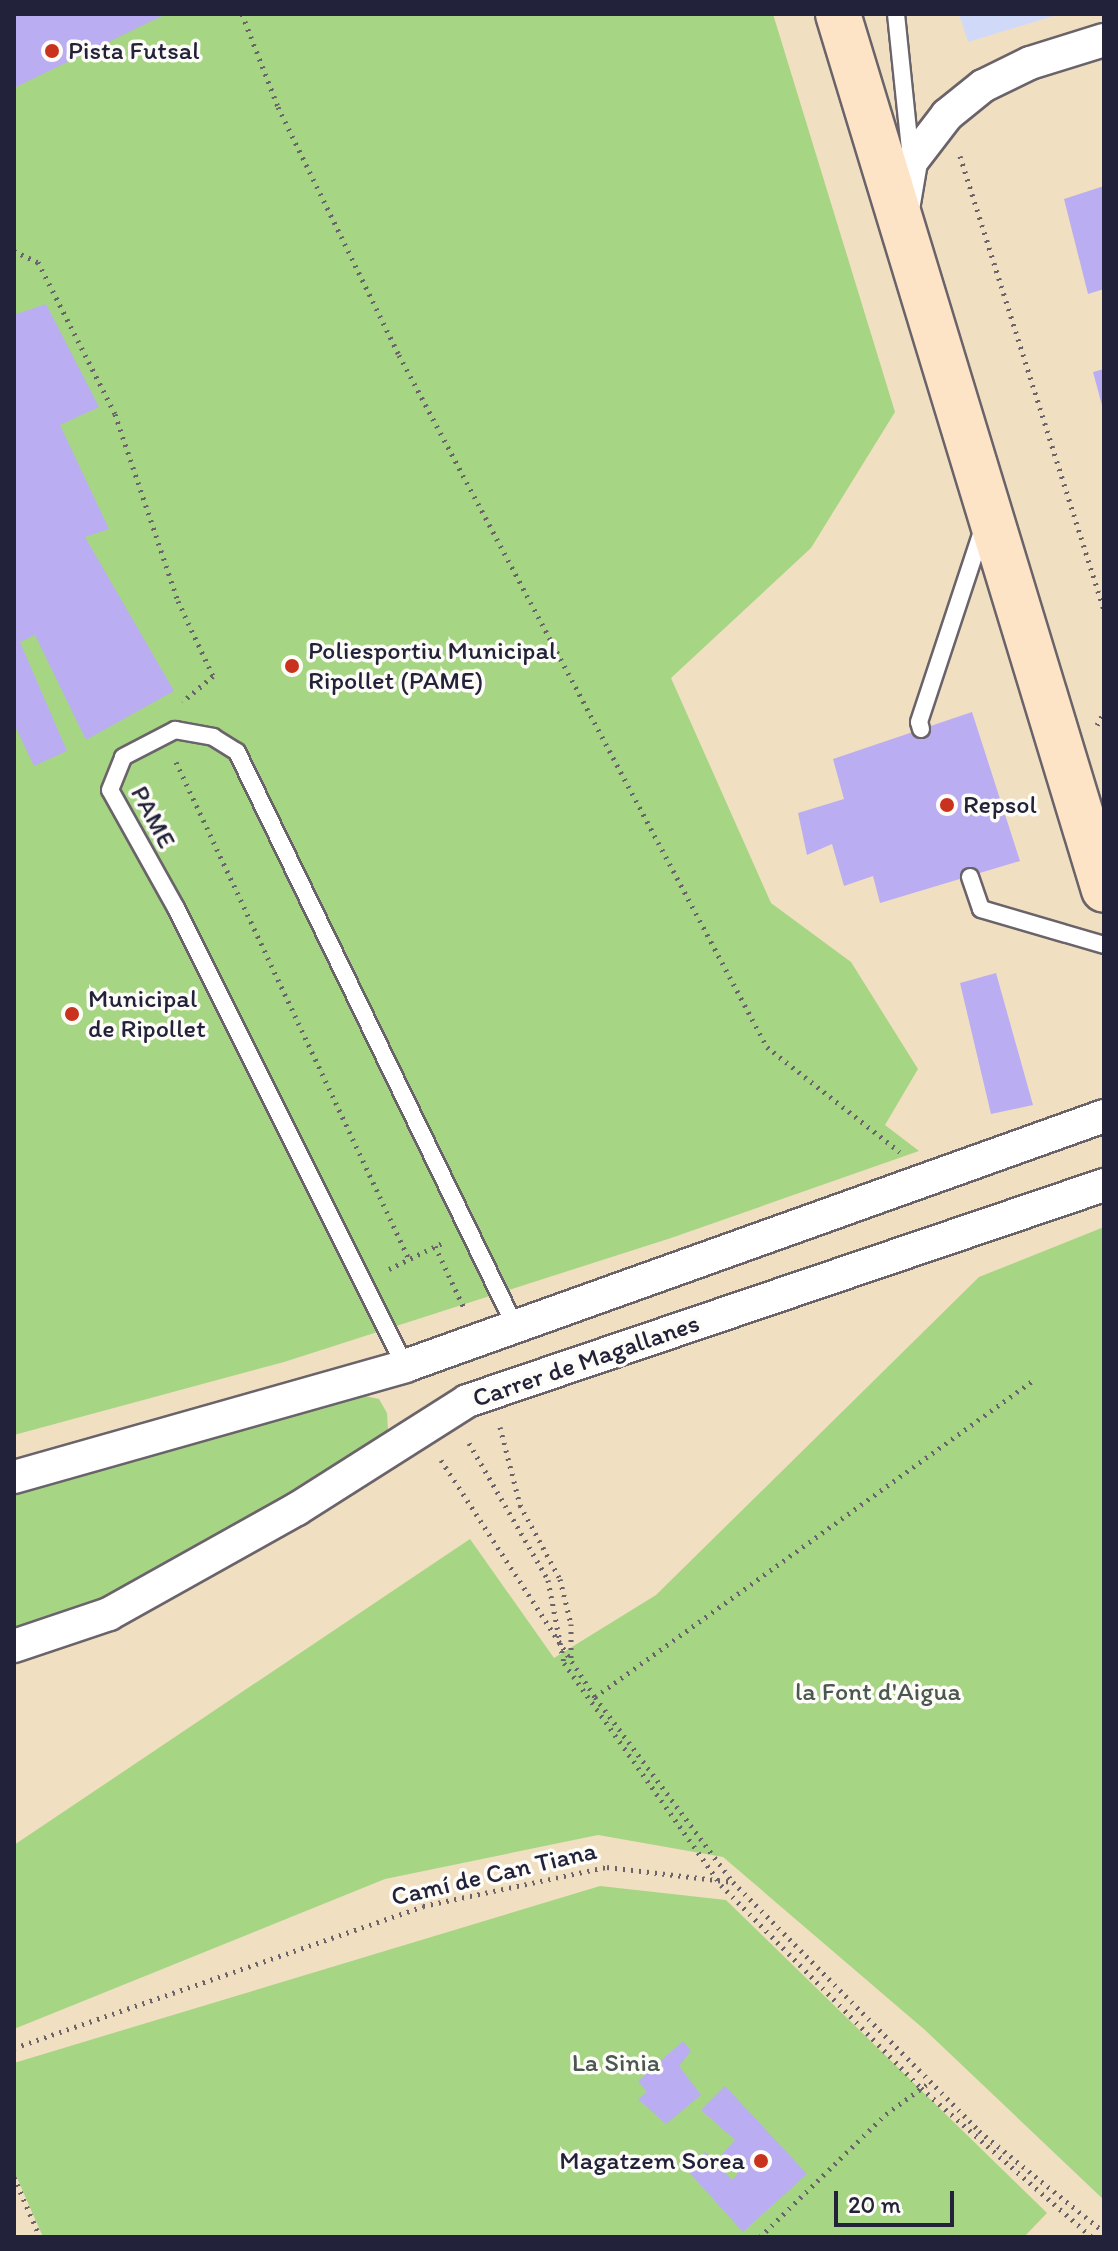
<!DOCTYPE html>
<html>
<head>
<meta charset="utf-8">
<style>
	body { margin:0 }
	#map { position:relative; width:1118px; height:2251px; overflow:hidden; background:#f1dfc1; font-family:Itim,sans-serif }
	div>[style] { position:absolute }
	.built>* { inset:0; background:#d1d9f9 }
	.green>* { inset:0; background:#a6d684 }
	.building>* { inset:0; background:#bbadf2 }
	.path>* { height:5px; margin-top:-2.5px; transform-origin:0; background:repeating-linear-gradient(90deg,#6a646a 0 2px,transparent 0 8px) }
	.roads { filter:drop-shadow(2px 0 #6a646a) drop-shadow(-2px 0 #6a646a) drop-shadow(0 2px #6a646a) drop-shadow(0 -2px #6a646a) }
	.lane>* { height:16px; margin:-8px; padding:0 8px; transform-origin:8px; border-radius:8px; background:#fff }
	.street>* { height:32px; margin:-16px; padding:0 16px; transform-origin:16px; border-radius:16px; background:#fff }
	.secondary>* { height:44px; margin:-22px; padding:0 22px; transform-origin:22px; border-radius:22px; background:#fee4c6 }
	.dots>* { width:22px; height:22px; translate:-50% -50%; box-sizing:border-box; border:4px solid #fdfcf7; border-radius:50% }
	span { translate:-50% -50%; white-space:nowrap; text-align:center; line-height:1.15; -webkit-text-stroke:7px #fdfcf7; paint-order:stroke }
	.poi-label { font-size:26px; color:#22223b }
	.left { translate:0 -50%; text-align:left }
	.right { translate:-100% -50%; text-align:right }
	.street-label { font-size:26px; color:#22223b }
	.park-label { font-size:26px; color:#4a5851 }
	.frame { position:absolute; inset:0; border:16px solid #22223b; pointer-events:none }
	.scale { position:absolute; left:834px; top:2191px; width:120px; height:36px; box-sizing:border-box; border:4px solid #22223b; border-top:0; padding-left:10px; font-size:24px; line-height:28px; white-space:nowrap; color:#22223b; -webkit-text-stroke:6px #fdfcf7; paint-order:stroke }
</style>
</head>
<body>
<div id="map">
	<div class="built">
		<div style="clip-path:polygon(959px 14px,1060px 14px,968px 42px)"></div>
	</div>
	<div class="green">
		<div style="clip-path:polygon(14px 14px,773px 14px,895px 412px,811px 548px,671px 678px,771px 903px,851px 962px,918px 1069px,885px 1125px,919px 1151px,671px 1238px,284px 1362px,14px 1435px)"></div>
		<div style="clip-path:polygon(1104px 1227px,1104px 2200px,925px 2030px,723px 1857px,598px 1835px,385px 1879px,14px 2029px,14px 1845px,470px 1539px,554px 1658px,656px 1595px,979px 1277px)"></div>
		<div style="clip-path:polygon(360px 1395px,379px 1399px,387px 1413px,388px 1430px,372px 1448px,102px 1598px,14px 1633px,14px 1491px)"></div>
		<div style="clip-path:polygon(600px 1886px,726px 1900px,1047px 2213px,1024px 2237px,43px 2237px,14px 2171px,14px 2063px)"></div>
	</div>
	<div class="building">
		<div style="clip-path:polygon(14px 14px,166px 14px,14px 88px)"></div>
		<div style="clip-path:polygon(1104px 186px,1104px 289px,1088px 294px,1064px 199px)"></div>
		<div style="clip-path:polygon(46px 304px,99px 407px,60px 425px,109px 529px,85px 537px,174px 691px,86px 740px,35px 635px,20px 642px,67px 751px,34px 766px,14px 724px,14px 315px)"></div>
		<div style="clip-path:polygon(1104px 369px,1104px 408px,1103px 409px,1093px 372px)"></div>
		<div style="clip-path:polygon(972px 712px,1020px 861px,880px 903px,873px 876px,844px 886px,832px 844px,807px 855px,798px 813px,844px 799px,833px 759px)"></div>
		<div style="clip-path:polygon(996px 973px,1033px 1105px,991px 1114px,960px 983px)"></div>
		<div style="clip-path:polygon(683px 2041px,691px 2051px,679px 2066px,701px 2095px,666px 2124px,638px 2099px,647px 2092px,638px 2081px)"></div>
		<div style="clip-path:polygon(725px 2086px,807px 2174px,743px 2232px,686px 2169px,705px 2152px,732px 2180px,738px 2173px,722px 2154px,735px 2140px,701px 2110px)"></div>
	</div>
	<div class="path">
		<div style="left:242px;top:14px;width:100px;rotate:68.8deg"></div>
		<div style="left:278px;top:107px;width:276px;rotate:64deg"></div>
		<div style="left:399px;top:355px;width:784px;rotate:62deg"></div>
		<div style="left:767px;top:1047px;width:169px;rotate:38.3deg"></div>
		<div style="left:960px;top:156px;width:476px;rotate:72.4deg"></div>
		<div style="left:14px;top:251px;width:26px;rotate:25deg"></div>
		<div style="left:38px;top:262px;width:170px;rotate:63.1deg"></div>
		<div style="left:115px;top:414px;width:197px;rotate:71.4deg"></div>
		<div style="left:178px;top:601px;width:83px;rotate:65deg"></div>
		<div style="left:213px;top:676px;width:40px;rotate:140deg"></div>
		<div style="left:1097px;top:725px;width:15px;rotate:-62deg"></div>
		<div style="left:176px;top:762px;width:547px;rotate:64.89deg"></div>
		<div style="left:435px;top:1246px;width:68px;rotate:64.9deg"></div>
		<div style="left:389px;top:1269px;width:61px;rotate:-26.1deg"></div>
		<div style="left:500px;top:1427px;width:81px;rotate:75.6deg"></div>
		<div style="left:520px;top:1505px;width:84px;rotate:61.6deg"></div>
		<div style="left:560px;top:1579px;width:46px;rotate:76.3deg"></div>
		<div style="left:571px;top:1624px;width:34px;rotate:90deg"></div>
		<div style="left:469px;top:1443px;width:158px;rotate:60deg"></div>
		<div style="left:548px;top:1580px;width:85px;rotate:79.1deg"></div>
		<div style="left:564px;top:1663px;width:272px;rotate:54.7deg"></div>
		<div style="left:721px;top:1885px;width:285px;rotate:45.4deg"></div>
		<div style="left:921px;top:2088px;width:227px;rotate:41.1deg"></div>
		<div style="left:441px;top:1460px;width:283px;rotate:57deg"></div>
		<div style="left:595px;top:1697px;width:231px;rotate:53.3deg"></div>
		<div style="left:733px;top:1882px;width:350px;rotate:45.3deg"></div>
		<div style="left:979px;top:2131px;width:161px;rotate:38.9deg"></div>
		<div style="left:595px;top:1697px;width:543px;rotate:-35.86deg"></div>
		<div style="left:14px;top:2048px;width:433px;rotate:-19.1deg"></div>
		<div style="left:423px;top:1906px;width:188px;rotate:-12deg"></div>
		<div style="left:607px;top:1867px;width:127px;rotate:6.8deg"></div>
		<div style="left:14px;top:2177px;width:65px;rotate:66.6deg"></div>
		<div style="left:760px;top:2237px;width:176px;rotate:-44.3deg"></div>
		<div style="left:886px;top:2114px;width:54px;rotate:-36deg"></div>
	</div>
	<div class="roads">
		<div class="lane">
			<div style="left:896px;top:14px;width:147px;rotate:84.1deg"></div>
			<div style="left:921px;top:729px;width:7px;rotate:-106deg"></div>
			<div style="left:919px;top:722px;width:203px;rotate:-71.7deg"></div>
			<div style="left:970px;top:877px;width:34px;rotate:71deg"></div>
			<div style="left:981px;top:909px;width:128px;rotate:16.3deg"></div>
			<div style="left:405px;top:1366px;width:512px;rotate:-116.57deg"></div>
			<div style="left:176px;top:908px;width:135px;rotate:-119.2deg"></div>
			<div style="left:110px;top:790px;width:35px;rotate:-68deg"></div>
			<div style="left:123px;top:757px;width:59px;rotate:-27.4deg"></div>
			<div style="left:175px;top:730px;width:39px;rotate:10deg"></div>
			<div style="left:213px;top:737px;width:28px;rotate:32deg"></div>
			<div style="left:237px;top:752px;width:638px;rotate:64.16deg"></div>
		</div>
		<div class="street">
			<div style="left:902px;top:215px;width:54px;rotate:-80.4deg"></div>
			<div style="left:911px;top:162px;width:59px;rotate:-52.5deg"></div>
			<div style="left:947px;top:115px;width:46px;rotate:-38.9deg"></div>
			<div style="left:983px;top:86px;width:52px;rotate:-26.1deg"></div>
			<div style="left:1030px;top:63px;width:77px;rotate:-17.3deg"></div>
			<div style="left:14px;top:1477px;width:406px;rotate:-15.8deg"></div>
			<div style="left:405px;top:1366px;width:742px;rotate:-19.68deg"></div>
			<div style="left:14px;top:1646px;width:100px;rotate:-18.6deg"></div>
			<div style="left:109px;top:1614px;width:215px;rotate:-29.2deg"></div>
			<div style="left:297px;top:1509px;width:201px;rotate:-32.4deg"></div>
			<div style="left:467px;top:1401px;width:673px;rotate:-18.73deg"></div>
		</div>
		<div class="secondary">
			<div style="left:838px;top:14px;width:915px;rotate:73.11deg"></div>
		</div>
	</div>
	<div class="dots">
		<div style="left:52px;top:51px;background:#c8321e"></div>
		<div style="left:292px;top:666px;background:#c8321e"></div>
		<div style="left:947px;top:805px;background:#c8321e"></div>
		<div style="left:72px;top:1014px;background:#c8321e"></div>
		<div style="left:761px;top:2161px;background:#c8321e"></div>
	</div>
	<div class="poi-label">
		<span class="left" style="left:68px;top:51px">Pista Futsal</span>
		<span class="left" style="left:308px;top:666px">Poliesportiu Municipal<br>Ripollet (PAME)</span>
		<span class="left" style="left:963px;top:805px">Repsol</span>
		<span class="left" style="left:88px;top:1014px">Municipal<br>de Ripollet</span>
		<span class="right" style="left:745px;top:2161px">Magatzem Sorea</span>
	</div>
	<div class="street-label">
		<span style="left:153px;top:817px;rotate:62deg">PAME</span>
		<span style="left:586px;top:1361px;rotate:-19deg">Carrer de Magallanes</span>
		<span style="left:494px;top:1874px;rotate:-13deg">Camí de Can Tiana</span>
	</div>
	<div class="park-label">
		<span style="left:878px;top:1692px">la Font d'Aigua</span>
		<span style="left:616px;top:2063px">La Sinia</span>
	</div>
	<div class="frame"></div>
	<div class="scale">20 m</div>
</div>
</body>
</html>
